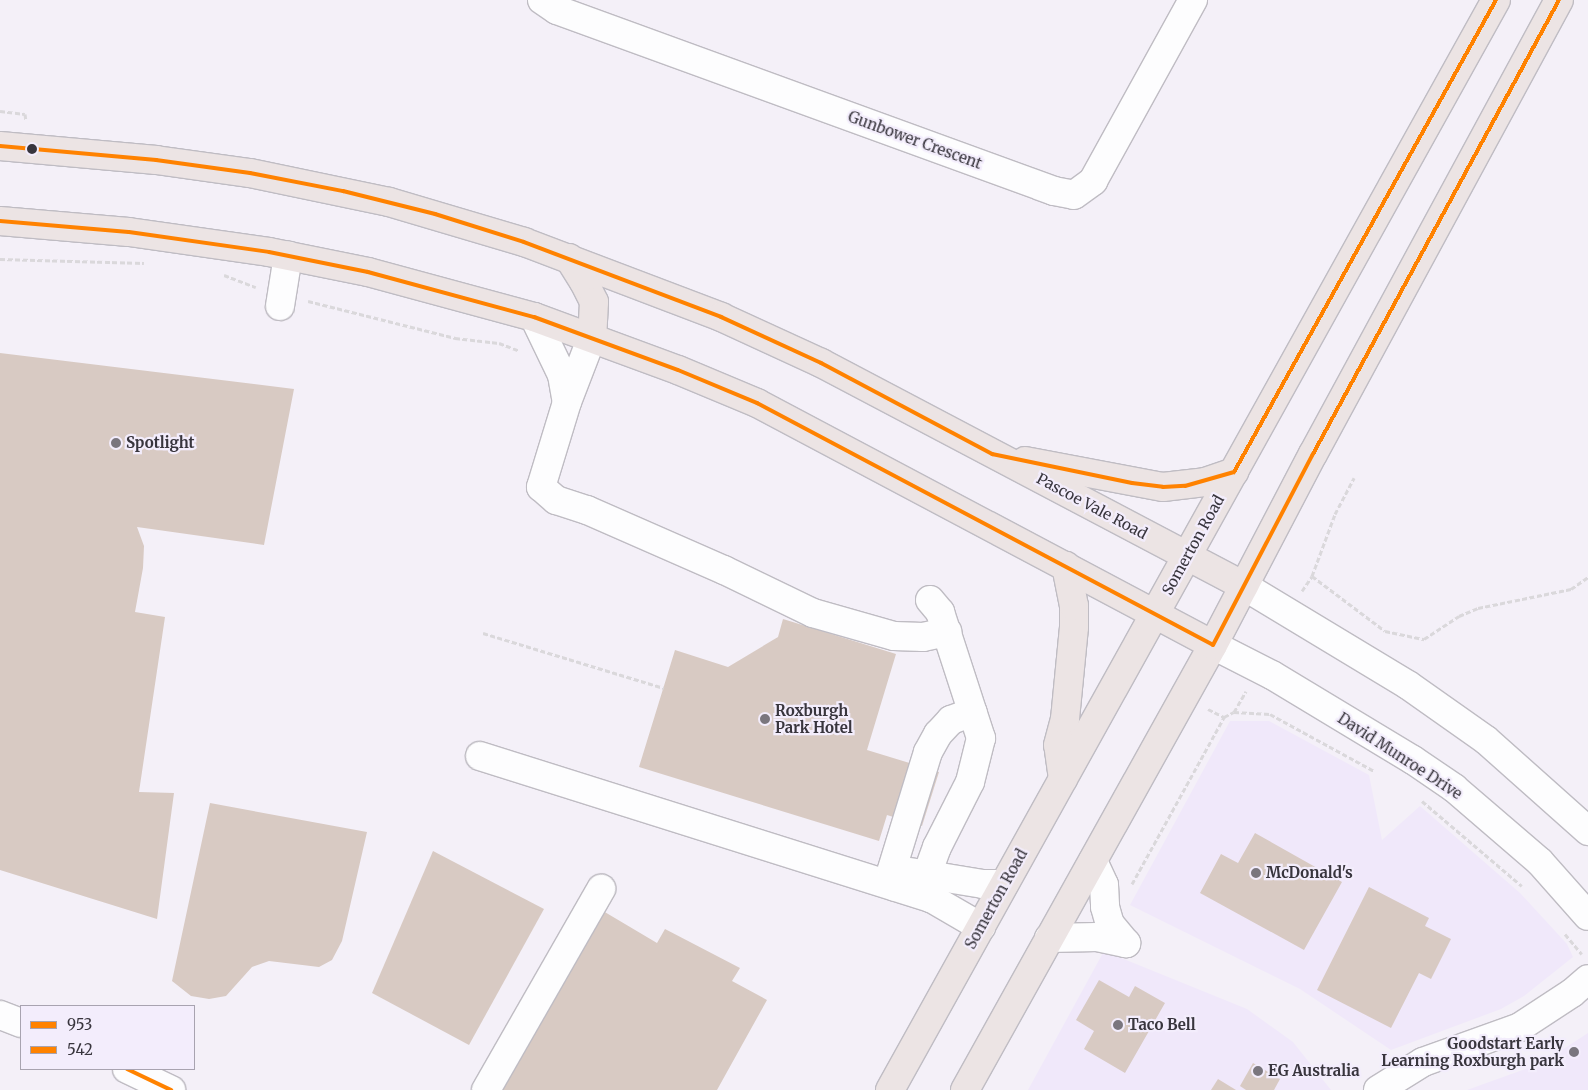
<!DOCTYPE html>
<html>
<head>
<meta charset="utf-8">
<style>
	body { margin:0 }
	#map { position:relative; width:1588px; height:1090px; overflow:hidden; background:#f4f0f8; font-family:Merriweather,serif }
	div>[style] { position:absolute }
	.built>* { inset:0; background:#f0e8fa }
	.building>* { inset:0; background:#d8cac3 }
	.path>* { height:3px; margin-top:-1.5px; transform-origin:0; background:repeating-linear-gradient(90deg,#dad8db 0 5px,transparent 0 7.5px) }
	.roads { filter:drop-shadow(1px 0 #bfbcc3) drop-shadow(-1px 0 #bfbcc3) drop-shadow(0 1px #bfbcc3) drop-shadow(0 -1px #bfbcc3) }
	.minor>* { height:28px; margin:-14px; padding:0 14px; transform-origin:14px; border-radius:14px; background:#fdfdfe }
	.major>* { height:28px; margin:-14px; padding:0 14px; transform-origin:14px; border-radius:14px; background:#ece4e4 }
	.bus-1>* { height:4px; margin:-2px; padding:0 2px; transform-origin:2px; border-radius:2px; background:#ff8200 }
	.bus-2>* { height:4px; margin:-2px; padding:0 2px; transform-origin:2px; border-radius:2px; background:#ff8200 }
	.dots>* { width:14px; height:14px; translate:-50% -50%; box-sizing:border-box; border:2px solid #f3edfc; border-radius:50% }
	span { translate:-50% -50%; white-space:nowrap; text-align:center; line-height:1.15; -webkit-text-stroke:4.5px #f3edfc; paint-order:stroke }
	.street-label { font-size:15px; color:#38353d }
	.poi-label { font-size:15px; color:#38353d; font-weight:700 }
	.left { translate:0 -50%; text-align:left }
	.right { translate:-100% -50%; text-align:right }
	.legend { position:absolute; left:20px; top:1005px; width:175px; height:65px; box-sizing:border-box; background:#f3edfc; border:1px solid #a8a3b0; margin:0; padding:6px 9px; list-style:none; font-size:15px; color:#38353d }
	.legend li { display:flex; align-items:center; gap:10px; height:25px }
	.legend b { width:25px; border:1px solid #a8a3b0 }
</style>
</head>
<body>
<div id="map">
	<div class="built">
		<div style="clip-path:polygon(1230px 721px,1269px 721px,1369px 775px,1382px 840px,1420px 806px,1520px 893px,1567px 944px,1573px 957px,1524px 996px,1501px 1009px,1391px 1050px,1300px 989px,1130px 905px)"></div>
		<div style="clip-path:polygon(1104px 951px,1247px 1009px,1293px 1042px,1331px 1090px,1028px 1090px)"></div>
		<div style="clip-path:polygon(1588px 1033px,1588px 1090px,1467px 1090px,1542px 1063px)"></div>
	</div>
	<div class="building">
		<div style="clip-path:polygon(0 353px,294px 389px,264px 545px,137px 527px,144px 546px,143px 568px,135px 612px,165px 617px,139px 792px,174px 793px,157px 919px,0 870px)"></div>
		<div style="clip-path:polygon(783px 619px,896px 654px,867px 750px,939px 772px,922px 826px,887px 815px,879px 841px,639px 767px,675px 650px,728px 667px,778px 637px)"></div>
		<div style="clip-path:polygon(210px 803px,367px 832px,342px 941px,332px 960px,319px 967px,269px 961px,252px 967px,226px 996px,209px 999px,191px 996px,172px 981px)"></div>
		<div style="clip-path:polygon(1255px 833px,1342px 882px,1304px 950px,1200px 893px,1221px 854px,1238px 863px)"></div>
		<div style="clip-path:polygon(433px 851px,544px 909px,469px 1045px,372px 993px)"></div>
		<div style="clip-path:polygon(1369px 887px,1429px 918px,1425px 926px,1451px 939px,1431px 979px,1419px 973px,1391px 1028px,1317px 990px)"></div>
		<div style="clip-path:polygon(598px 908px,657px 943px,665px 929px,740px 968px,732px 981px,767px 1000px,717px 1090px,497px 1090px)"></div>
		<div style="clip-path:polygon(1099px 980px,1129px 997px,1135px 986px,1165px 1003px,1125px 1073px,1084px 1049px,1094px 1031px,1076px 1020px)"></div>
		<div style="clip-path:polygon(1253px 1063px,1280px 1079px,1274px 1090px,1246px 1090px,1240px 1086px)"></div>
		<div style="clip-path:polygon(1218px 1079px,1236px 1090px,1211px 1090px)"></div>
	</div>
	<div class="path">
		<div style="left:0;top:111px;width:25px;rotate:7deg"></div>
		<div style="left:25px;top:114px;width:7px;rotate:82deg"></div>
		<div style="left:0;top:259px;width:144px;rotate:1.6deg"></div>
		<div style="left:224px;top:275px;width:34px;rotate:21deg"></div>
		<div style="left:308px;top:301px;width:152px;rotate:14.1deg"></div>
		<div style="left:455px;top:338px;width:44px;rotate:6.5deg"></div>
		<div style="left:499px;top:343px;width:22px;rotate:21deg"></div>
		<div style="left:1312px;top:576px;width:66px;rotate:-69.6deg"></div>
		<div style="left:1335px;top:514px;width:41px;rotate:-62.2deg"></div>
		<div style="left:1302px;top:591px;width:18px;rotate:-56deg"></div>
		<div style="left:1312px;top:576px;width:91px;rotate:37deg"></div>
		<div style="left:1385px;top:631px;width:40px;rotate:12deg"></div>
		<div style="left:1424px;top:639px;width:42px;rotate:-33.3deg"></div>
		<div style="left:1459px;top:616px;width:21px;rotate:-23deg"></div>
		<div style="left:1478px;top:608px;width:95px;rotate:-11.5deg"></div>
		<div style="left:1571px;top:589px;width:21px;rotate:-35deg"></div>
		<div style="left:483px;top:633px;width:189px;rotate:16.9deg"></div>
		<div style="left:1208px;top:709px;width:18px;rotate:27deg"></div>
		<div style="left:1234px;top:712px;width:24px;rotate:-60deg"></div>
		<div style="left:1422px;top:801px;width:131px;rotate:40.4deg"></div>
		<div style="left:1132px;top:884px;width:191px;rotate:-61.1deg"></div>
		<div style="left:1224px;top:717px;width:11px;rotate:-27deg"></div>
		<div style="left:1234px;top:712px;width:36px;rotate:3deg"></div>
		<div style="left:1270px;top:714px;width:119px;rotate:28.7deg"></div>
		<div style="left:1565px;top:934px;width:26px;rotate:50deg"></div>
	</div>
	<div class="roads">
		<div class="minor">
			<div style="left:542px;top:0;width:18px;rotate:34deg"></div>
			<div style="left:557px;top:10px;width:529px;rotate:20.01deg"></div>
			<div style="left:1054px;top:191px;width:20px;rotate:11deg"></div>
			<div style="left:1074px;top:195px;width:24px;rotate:-36deg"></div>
			<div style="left:1093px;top:181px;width:207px;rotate:-61.1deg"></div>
			<div style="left:280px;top:306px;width:51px;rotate:-80.9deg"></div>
			<div style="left:534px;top:317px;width:64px;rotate:64.2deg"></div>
			<div style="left:562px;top:375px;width:27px;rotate:80deg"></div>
			<div style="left:592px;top:337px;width:70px;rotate:111deg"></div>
			<div style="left:567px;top:402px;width:89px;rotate:107deg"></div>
			<div style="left:541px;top:487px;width:20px;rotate:41deg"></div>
			<div style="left:556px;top:500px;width:33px;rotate:18deg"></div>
			<div style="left:587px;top:510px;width:150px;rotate:23.7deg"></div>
			<div style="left:724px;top:570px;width:99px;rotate:25.8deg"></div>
			<div style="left:813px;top:613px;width:84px;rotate:15.9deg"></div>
			<div style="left:894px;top:636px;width:29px;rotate:2deg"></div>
			<div style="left:923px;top:637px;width:25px;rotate:-12deg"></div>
			<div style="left:1244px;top:586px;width:192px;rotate:31.1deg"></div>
			<div style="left:1408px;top:685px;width:95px;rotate:35.2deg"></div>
			<div style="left:1486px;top:740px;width:137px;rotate:41.7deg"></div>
			<div style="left:930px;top:600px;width:16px;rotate:50deg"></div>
			<div style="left:940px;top:612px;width:133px;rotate:72deg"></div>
			<div style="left:981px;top:738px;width:45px;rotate:104deg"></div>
			<div style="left:970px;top:782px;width:73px;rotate:116.9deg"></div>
			<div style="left:937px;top:847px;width:30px;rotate:110deg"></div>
			<div style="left:927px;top:875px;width:12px;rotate:99deg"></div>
			<div style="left:925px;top:887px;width:13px;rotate:61deg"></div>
			<div style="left:1213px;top:645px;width:66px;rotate:27deg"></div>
			<div style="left:1272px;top:675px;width:165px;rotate:31.1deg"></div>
			<div style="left:1413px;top:760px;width:50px;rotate:34.3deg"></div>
			<div style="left:1454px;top:788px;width:113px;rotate:40.7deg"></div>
			<div style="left:1540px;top:862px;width:72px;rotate:48.4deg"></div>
			<div style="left:480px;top:756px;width:473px;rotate:17.5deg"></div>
			<div style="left:931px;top:898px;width:58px;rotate:30.1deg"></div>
			<div style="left:1093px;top:861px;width:26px;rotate:65deg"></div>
			<div style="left:1104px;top:885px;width:22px;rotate:87deg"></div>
			<div style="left:1105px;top:907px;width:18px;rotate:74deg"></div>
			<div style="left:1110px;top:924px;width:25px;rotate:50deg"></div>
			<div style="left:910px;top:872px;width:74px;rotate:9.3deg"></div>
			<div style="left:983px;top:884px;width:21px"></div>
			<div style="left:895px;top:887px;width:18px;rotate:-99deg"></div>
			<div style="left:892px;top:869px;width:122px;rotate:-72.9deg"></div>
			<div style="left:928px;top:752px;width:21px;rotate:-61deg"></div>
			<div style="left:938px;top:734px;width:19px;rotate:-47deg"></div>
			<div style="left:951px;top:720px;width:23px;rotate:-20deg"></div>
			<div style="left:1049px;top:938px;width:48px;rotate:-1.2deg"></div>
			<div style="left:1097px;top:937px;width:30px;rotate:12deg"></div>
			<div style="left:0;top:1015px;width:22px;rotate:21deg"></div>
			<div style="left:127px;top:1069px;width:49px;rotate:25.5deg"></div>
			<div style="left:486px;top:1090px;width:232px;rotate:-60.2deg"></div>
			<div style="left:1378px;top:1090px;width:53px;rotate:-31.9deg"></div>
			<div style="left:1423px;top:1062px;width:103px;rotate:-19.8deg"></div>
			<div style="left:1520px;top:1027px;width:62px;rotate:-33.2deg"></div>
			<div style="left:1572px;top:993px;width:21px;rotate:-41deg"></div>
		</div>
		<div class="major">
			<div style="left:0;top:146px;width:157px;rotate:5.1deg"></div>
			<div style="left:156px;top:160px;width:95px;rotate:7.9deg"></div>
			<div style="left:250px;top:173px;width:142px;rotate:11.8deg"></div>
			<div style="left:389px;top:202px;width:141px;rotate:16.5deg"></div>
			<div style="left:524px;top:242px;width:211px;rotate:20.8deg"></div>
			<div style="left:721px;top:317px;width:110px;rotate:24.7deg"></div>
			<div style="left:821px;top:363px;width:478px;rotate:27.8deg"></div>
			<div style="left:0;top:221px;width:129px;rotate:4.9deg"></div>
			<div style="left:129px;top:232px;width:141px;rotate:8.1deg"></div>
			<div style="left:269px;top:252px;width:101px;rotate:11.4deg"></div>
			<div style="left:368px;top:272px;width:172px;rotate:15.2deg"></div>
			<div style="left:534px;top:317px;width:153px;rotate:20.2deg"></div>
			<div style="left:678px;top:370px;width:86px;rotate:22.7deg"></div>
			<div style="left:757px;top:403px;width:516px;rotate:27.95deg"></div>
			<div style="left:569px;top:258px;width:28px;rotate:58deg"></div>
			<div style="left:584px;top:282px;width:22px;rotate:63deg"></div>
			<div style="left:594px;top:302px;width:35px;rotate:93deg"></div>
			<div style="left:1025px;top:461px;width:140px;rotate:10.7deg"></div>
			<div style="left:1163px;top:487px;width:42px;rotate:-6.8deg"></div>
			<div style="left:1205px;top:482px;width:31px;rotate:-19deg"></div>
			<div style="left:1063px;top:779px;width:34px;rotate:-98deg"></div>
			<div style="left:1058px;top:745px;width:27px;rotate:-75deg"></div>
			<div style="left:1065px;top:719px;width:92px;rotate:-84.4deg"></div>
			<div style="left:1074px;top:627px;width:21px;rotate:-90deg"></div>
			<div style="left:1074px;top:606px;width:41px;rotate:-101.3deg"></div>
			<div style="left:890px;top:1090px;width:1247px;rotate:-60.93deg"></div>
			<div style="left:965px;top:1090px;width:509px;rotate:-60.87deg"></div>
			<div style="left:1213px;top:645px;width:216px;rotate:-62.4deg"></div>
			<div style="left:1313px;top:454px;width:516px;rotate:-61.55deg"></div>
		</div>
	</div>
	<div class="bus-1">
		<div style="left:0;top:146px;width:157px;rotate:5.1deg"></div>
		<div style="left:156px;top:160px;width:95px;rotate:7.9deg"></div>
		<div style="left:250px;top:173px;width:95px;rotate:11deg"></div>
		<div style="left:343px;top:191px;width:95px;rotate:14deg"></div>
		<div style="left:435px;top:214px;width:93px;rotate:17.5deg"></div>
		<div style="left:524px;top:242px;width:211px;rotate:20.8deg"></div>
		<div style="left:721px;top:317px;width:110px;rotate:24.7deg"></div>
		<div style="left:821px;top:363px;width:194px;rotate:28deg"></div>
		<div style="left:992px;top:454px;width:143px;rotate:11.7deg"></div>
		<div style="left:1132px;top:483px;width:31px;rotate:7deg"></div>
		<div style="left:1163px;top:487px;width:22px;rotate:-3deg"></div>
		<div style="left:1185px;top:486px;width:51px;rotate:-15.9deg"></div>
		<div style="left:1234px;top:472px;width:540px;rotate:-60.97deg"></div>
		<div style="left:0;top:221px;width:129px;rotate:4.9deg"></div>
		<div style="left:129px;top:232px;width:141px;rotate:8.1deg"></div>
		<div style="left:269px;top:252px;width:101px;rotate:11.4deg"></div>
		<div style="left:368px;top:272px;width:172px;rotate:15.2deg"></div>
		<div style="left:534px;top:317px;width:153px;rotate:20.2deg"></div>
		<div style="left:678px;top:370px;width:86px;rotate:22.7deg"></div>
		<div style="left:757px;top:403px;width:516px;rotate:27.95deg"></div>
		<div style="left:1213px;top:645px;width:216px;rotate:-62.4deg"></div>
		<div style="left:1313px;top:454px;width:516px;rotate:-61.55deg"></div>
	</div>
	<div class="bus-2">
		<div style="left:127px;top:1069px;width:49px;rotate:25.5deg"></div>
	</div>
	<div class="dots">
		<div style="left:32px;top:149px;background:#38353d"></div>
		<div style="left:116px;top:443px;background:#7a767e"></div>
		<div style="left:765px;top:719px;background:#7a767e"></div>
		<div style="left:1256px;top:873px;background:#7a767e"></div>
		<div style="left:1118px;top:1025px;background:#7a767e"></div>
		<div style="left:1574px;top:1052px;background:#7a767e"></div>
		<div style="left:1258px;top:1071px;background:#7a767e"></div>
	</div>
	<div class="street-label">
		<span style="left:915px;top:140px;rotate:20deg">Gunbower Crescent</span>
		<span style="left:1092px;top:506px;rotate:28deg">Pascoe Vale Road</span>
		<span style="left:1193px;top:545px;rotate:-61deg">Somerton Road</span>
		<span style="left:1400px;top:756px;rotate:33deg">David Munroe Drive</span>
		<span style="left:996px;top:899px;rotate:-61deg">Somerton Road</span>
	</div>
	<div class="poi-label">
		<span class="left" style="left:126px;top:443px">Spotlight</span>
		<span class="left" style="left:775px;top:719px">Roxburgh<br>Park Hotel</span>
		<span class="left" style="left:1266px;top:873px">McDonald's</span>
		<span class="left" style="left:1128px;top:1025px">Taco Bell</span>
		<span class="right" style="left:1564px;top:1052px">Goodstart Early<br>Learning Roxburgh park</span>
		<span class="left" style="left:1268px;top:1071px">EG Australia</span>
	</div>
	<ul class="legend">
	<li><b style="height:6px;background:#ff8200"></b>953</li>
	<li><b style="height:6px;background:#ff8200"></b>542</li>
	</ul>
</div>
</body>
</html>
